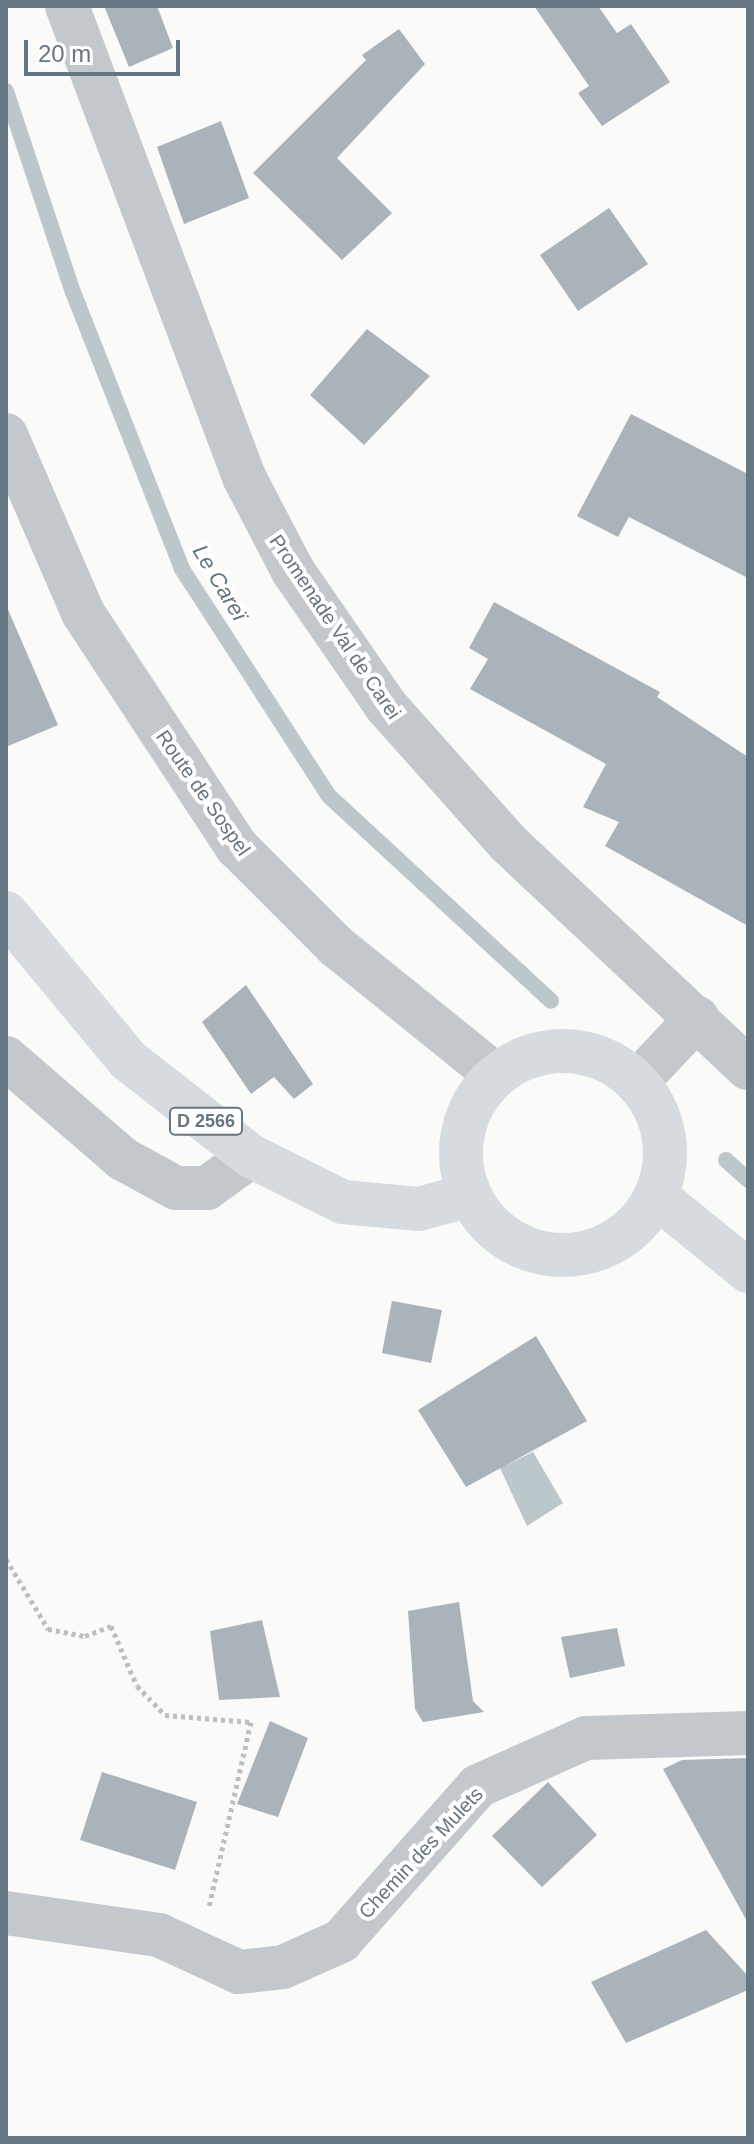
<!DOCTYPE html>
<html>
<head>
<meta charset="utf-8">
<style>
	body { margin:0 }
	#map { position:relative; width:754px; height:2144px; overflow:hidden; background:#fafaf8; font-family:Arial,sans-serif }
	div>[style] { position:absolute }
	.water>* { inset:0; background:#bbc7cb }
	.stream>* { height:16px; margin:-8px; padding:0 8px; transform-origin:8px; border-radius:8px; background:#bbc7cb }
	.building>* { inset:0; background:#aab3b9 }
	.path>* { height:5px; margin-top:-2.5px; transform-origin:0; background:repeating-linear-gradient(90deg,#bbbfc2 0 4px,transparent 0 8px) }
	.minor>* { height:44px; margin:-22px; padding:0 22px; transform-origin:22px; border-radius:22px; background:#c3c8cc }
	.major>* { height:44px; margin:-22px; padding:0 22px; transform-origin:22px; border-radius:22px; background:#d6dbdf }
	.major>.ring { margin:-22px; padding:0; box-sizing:content-box; background:none; border:44px solid #d6dbdf; border-radius:50% }
	span { translate:-50% -50%; white-space:nowrap; text-align:center; line-height:1.15; -webkit-text-stroke:8px #fff; paint-order:stroke }
	.shield-label span { padding:2px 6px; background:#fff; border:2px solid; border-radius:6px; -webkit-text-stroke-width:0 }
	.shield-label { font-size:18px; color:#657683; font-weight:700 }
	.street-label { font-size:20px; color:#657683 }
	.water-label { font-size:22px; color:#60757c; font-style:italic }
	.frame { position:absolute; inset:0; border:8px solid #657683; pointer-events:none }
	.scale { position:absolute; left:24px; top:40px; width:156px; height:36px; box-sizing:border-box; border:4px solid #657683; border-top:0; padding-left:10px; font-size:24px; line-height:28px; white-space:nowrap; color:#657683; -webkit-text-stroke:6px #fff; paint-order:stroke }
</style>
</head>
<body>
<div id="map">
	<div class="water">
		<div style="clip-path:polygon(533px 1452px,563px 1503px,527px 1526px,500px 1468px)"></div>
	</div>
	<div class="stream">
		<div style="left:6px;top:91px;width:212px;rotate:71.6deg"></div>
		<div style="left:73px;top:292px;width:298px;rotate:68.5deg"></div>
		<div style="left:182px;top:569px;width:270px;rotate:57.1deg"></div>
		<div style="left:329px;top:796px;width:302px;rotate:42.7deg"></div>
		<div style="left:726px;top:1160px;width:30px;rotate:42deg"></div>
	</div>
	<div class="building">
		<div style="clip-path:polygon(104px 6px,157px 6px,173px 48px,129px 67px)"></div>
		<div style="clip-path:polygon(534px 6px,598px 6px,617px 33px,631px 24px,670px 82px,602px 126px,578px 93px,589px 86px)"></div>
		<div style="clip-path:polygon(399px 29px,425px 64px,337px 158px,392px 213px,342px 260px,253px 173px,366px 60px,362px 55px)"></div>
		<div style="clip-path:polygon(221px 121px,249px 198px,184px 224px,157px 147px)"></div>
		<div style="clip-path:polygon(609px 208px,648px 264px,578px 311px,540px 255px)"></div>
		<div style="clip-path:polygon(367px 329px,430px 376px,364px 445px,310px 395px)"></div>
		<div style="clip-path:polygon(631px 414px,748px 474px,748px 578px,629px 517px,618px 537px,577px 516px)"></div>
		<div style="clip-path:polygon(494px 602px,660px 692px,657px 697px,748px 757px,748px 926px,605px 846px,619px 822px,583px 807px,606px 764px,470px 689px,488px 659px,469px 648px)"></div>
		<div style="clip-path:polygon(6px 605px,58px 725px,6px 747px)"></div>
		<div style="clip-path:polygon(246px 985px,313px 1084px,294px 1099px,274px 1077px,251px 1094px,202px 1022px)"></div>
		<div style="clip-path:polygon(392px 1301px,442px 1310px,431px 1363px,382px 1353px)"></div>
		<div style="clip-path:polygon(536px 1336px,587px 1421px,466px 1487px,418px 1410px)"></div>
		<div style="clip-path:polygon(459px 1602px,473px 1701px,484px 1712px,423px 1722px,415px 1709px,408px 1611px)"></div>
		<div style="clip-path:polygon(262px 1620px,280px 1697px,219px 1700px,210px 1631px)"></div>
		<div style="clip-path:polygon(617px 1628px,625px 1666px,570px 1678px,561px 1637px)"></div>
		<div style="clip-path:polygon(270px 1721px,308px 1738px,278px 1817px,237px 1804px)"></div>
		<div style="clip-path:polygon(748px 1758px,748px 1923px,663px 1769px,682px 1760px)"></div>
		<div style="clip-path:polygon(102px 1772px,197px 1802px,175px 1870px,80px 1840px)"></div>
		<div style="clip-path:polygon(548px 1782px,597px 1835px,542px 1887px,492px 1836px)"></div>
		<div style="clip-path:polygon(706px 1930px,748px 1976px,748px 1990px,626px 2043px,591px 1982px)"></div>
	</div>
	<div class="path">
		<div style="left:6px;top:1559px;width:82px;rotate:59deg"></div>
		<div style="left:48px;top:1629px;width:38px;rotate:11deg"></div>
		<div style="left:85px;top:1636px;width:28px;rotate:-21deg"></div>
		<div style="left:111px;top:1626px;width:65px;rotate:66.6deg"></div>
		<div style="left:137px;top:1686px;width:40px;rotate:46deg"></div>
		<div style="left:165px;top:1715px;width:86px;rotate:4.7deg"></div>
		<div style="left:251px;top:1722px;width:190px;rotate:102.8deg"></div>
	</div>
	<div class="minor">
		<div style="left:67px;top:6px;width:503px;rotate:69.4deg"></div>
		<div style="left:244px;top:477px;width:106px;rotate:62.5deg"></div>
		<div style="left:293px;top:571px;width:164px;rotate:55.4deg"></div>
		<div style="left:386px;top:706px;width:183px;rotate:48.3deg"></div>
		<div style="left:508px;top:843px;width:329px;rotate:43.2deg"></div>
		<div style="left:6px;top:435px;width:194px;rotate:66.6deg"></div>
		<div style="left:83px;top:613px;width:279px;rotate:56.7deg"></div>
		<div style="left:236px;top:846px;width:141px;rotate:45deg"></div>
		<div style="left:336px;top:946px;width:206px;rotate:38.9deg"></div>
		<div style="left:6px;top:1058px;width:155px;rotate:40.8deg"></div>
		<div style="left:123px;top:1159px;width:60px;rotate:28.7deg"></div>
		<div style="left:176px;top:1188px;width:31px"></div>
		<div style="left:207px;top:1188px;width:54px;rotate:-36deg"></div>
		<div style="left:637px;top:1082px;width:88px;rotate:-46.8deg"></div>
		<div style="left:6px;top:1913px;width:155px;rotate:8.2deg"></div>
		<div style="left:159px;top:1935px;width:88px;rotate:24.8deg"></div>
		<div style="left:239px;top:1972px;width:44px;rotate:-6.5deg"></div>
		<div style="left:283px;top:1967px;width:64px;rotate:-24.1deg"></div>
		<div style="left:341px;top:1941px;width:207px;rotate:-48.5deg"></div>
		<div style="left:478px;top:1786px;width:118px;rotate:-24deg"></div>
		<div style="left:586px;top:1738px;width:162px;rotate:-1.8deg"></div>
	</div>
	<div class="major">
		<div style="left:6px;top:913px;width:191px;rotate:50.3deg"></div>
		<div style="left:128px;top:1060px;width:156px;rotate:38deg"></div>
		<div style="left:251px;top:1156px;width:103px;rotate:26.6deg"></div>
		<div style="left:343px;top:1202px;width:76px;rotate:5.3deg"></div>
		<div style="left:419px;top:1209px;width:53px;rotate:-15.4deg"></div>
		<div class="ring" style="left:461px;top:1051px;width:160px;height:160px"></div>
		<div style="left:656px;top:1196px;width:119px;rotate:39.2deg"></div>
	</div>
	<div class="shield-label">
		<span style="left:206px;top:1121px">D 2566</span>
	</div>
	<div class="street-label">
		<span style="left:335px;top:627px;rotate:56deg">Promenade Val de Carei</span>
		<span style="left:203px;top:793px;rotate:55deg">Route de Sospel</span>
		<span style="left:421px;top:1853px;rotate:-47deg">Chemin des Mulets</span>
	</div>
	<div class="water-label">
		<span style="left:220px;top:583px;rotate:59deg">Le Careï</span>
	</div>
	<div class="frame"></div>
	<div class="scale">20 m</div>
</div>
</body>
</html>
